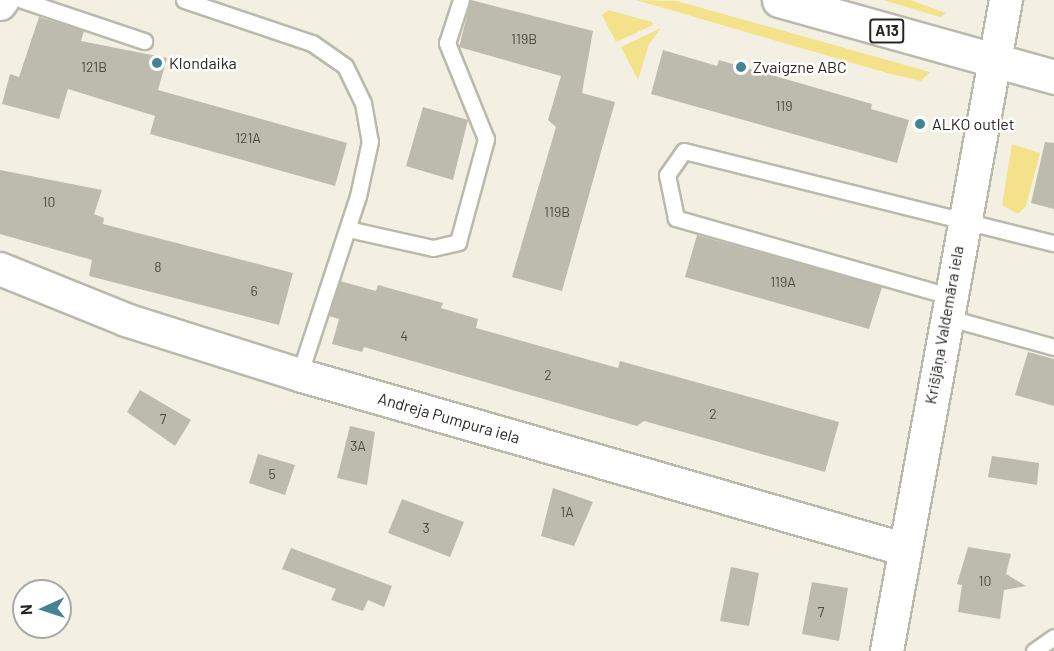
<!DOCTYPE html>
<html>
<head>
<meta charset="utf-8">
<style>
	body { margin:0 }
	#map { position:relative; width:1054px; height:651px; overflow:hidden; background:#f3f0e3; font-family:Barlow,sans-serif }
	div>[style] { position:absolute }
	.green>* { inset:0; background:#f4e28a }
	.building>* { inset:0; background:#bdbbae }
	.roads { filter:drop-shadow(2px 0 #bbb8ac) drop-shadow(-2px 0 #bbb8ac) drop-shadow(0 2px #bbb8ac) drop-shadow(0 -2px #bbb8ac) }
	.service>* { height:15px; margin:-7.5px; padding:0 7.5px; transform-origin:7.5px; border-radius:7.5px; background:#fff }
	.minor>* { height:32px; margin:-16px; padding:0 16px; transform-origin:16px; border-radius:16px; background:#fff }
	.primary>* { height:33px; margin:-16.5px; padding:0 16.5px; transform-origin:16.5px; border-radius:16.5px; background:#fff }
	.dots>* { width:16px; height:16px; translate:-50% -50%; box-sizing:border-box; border:3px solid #fff; border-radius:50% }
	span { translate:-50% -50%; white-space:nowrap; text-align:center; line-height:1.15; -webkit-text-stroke:5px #fff; paint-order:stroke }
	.number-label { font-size:14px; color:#4c4b44 }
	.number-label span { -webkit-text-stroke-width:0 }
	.shield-label span { padding:2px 4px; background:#fff; border:2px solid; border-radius:4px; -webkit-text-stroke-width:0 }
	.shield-label { font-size:15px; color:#272621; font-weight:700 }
	.poi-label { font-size:16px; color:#272621 }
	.left { translate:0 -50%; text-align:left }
	.street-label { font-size:16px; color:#272621 }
	.north { position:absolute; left:12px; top:579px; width:60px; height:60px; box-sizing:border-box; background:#fff; border:2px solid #a9a8a6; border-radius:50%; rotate:267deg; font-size:16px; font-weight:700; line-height:24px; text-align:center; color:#272621 }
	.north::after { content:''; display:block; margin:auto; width:21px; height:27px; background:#428396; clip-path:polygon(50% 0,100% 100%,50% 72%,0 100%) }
</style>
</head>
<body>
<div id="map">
	<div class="green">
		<div style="clip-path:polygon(636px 0,677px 1px,930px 72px,921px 81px,887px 73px)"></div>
		<div style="clip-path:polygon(883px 0,910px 0,946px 13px,940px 17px)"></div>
		<div style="clip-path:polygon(608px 10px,652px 22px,653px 25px,616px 42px,602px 15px)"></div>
		<div style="clip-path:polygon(661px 28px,649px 44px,638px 80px,621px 47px)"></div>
		<div style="clip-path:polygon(1012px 144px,1040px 153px,1026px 206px,1018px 214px,1002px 205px)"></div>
	</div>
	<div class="building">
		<div style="clip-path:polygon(471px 0,593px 31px,582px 93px,615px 102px,562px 291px,512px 277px,556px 127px,548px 120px,561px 76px,459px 47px)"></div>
		<div style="clip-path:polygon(39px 17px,84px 31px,81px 41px,167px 58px,158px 90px,347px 143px,335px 186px,150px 134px,155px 116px,68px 89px,59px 119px,2px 104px,10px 74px,19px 77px)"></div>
		<div style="clip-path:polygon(663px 50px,717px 66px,719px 60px,872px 104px,871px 109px,909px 120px,897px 163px,651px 94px)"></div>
		<div style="clip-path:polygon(423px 107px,468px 120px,453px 180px,406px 166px)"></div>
		<div style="clip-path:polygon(1045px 142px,1054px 143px,1054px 209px,1031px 203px)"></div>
		<div style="clip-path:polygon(0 170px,102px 190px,94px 214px,104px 218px,103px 224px,293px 273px,279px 325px,89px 276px,92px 260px,0 234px)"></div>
		<div style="clip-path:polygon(697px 235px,882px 287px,869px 329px,685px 277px)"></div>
		<div style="clip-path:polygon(340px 281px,376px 291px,378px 285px,443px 303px,441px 308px,478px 319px,476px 328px,618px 368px,620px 361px,839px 422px,825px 472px,644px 421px,637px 426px,364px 347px,362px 352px,332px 344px,339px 319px,329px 316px)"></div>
		<div style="clip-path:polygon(1028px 352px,1054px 359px,1054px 406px,1015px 395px)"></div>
		<div style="clip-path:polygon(140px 390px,191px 420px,175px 446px,127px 412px)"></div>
		<div style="clip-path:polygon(350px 426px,375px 432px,367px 485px,337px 478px)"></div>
		<div style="clip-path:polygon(258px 454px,295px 465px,285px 495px,249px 483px)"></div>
		<div style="clip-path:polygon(992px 456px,1039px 463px,1037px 485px,988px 477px)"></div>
		<div style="clip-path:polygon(553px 488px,593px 502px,574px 546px,541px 536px)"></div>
		<div style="clip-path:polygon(402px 499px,464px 522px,450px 557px,388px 533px)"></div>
		<div style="clip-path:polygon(968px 547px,1011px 554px,1006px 574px,1026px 586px,1004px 590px,1000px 619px,958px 612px,962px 585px,957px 584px)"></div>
		<div style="clip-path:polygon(291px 548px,392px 586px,384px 607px,368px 600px,363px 611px,331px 600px,336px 589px,282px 569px)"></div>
		<div style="clip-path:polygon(731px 567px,759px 573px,749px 626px,720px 621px)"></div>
		<div style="clip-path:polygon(812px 582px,848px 588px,839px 641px,802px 634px)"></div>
	</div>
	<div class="roads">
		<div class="service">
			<div style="left:22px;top:0;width:129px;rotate:18.6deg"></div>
			<div style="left:184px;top:0;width:135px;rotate:18.6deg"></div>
			<div style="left:312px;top:43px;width:40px;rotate:34.9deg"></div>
			<div style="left:345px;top:66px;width:41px;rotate:64.1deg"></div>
			<div style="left:363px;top:103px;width:39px;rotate:80deg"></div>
			<div style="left:370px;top:141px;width:56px;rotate:102.3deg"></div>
			<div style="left:358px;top:196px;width:188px;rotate:108.2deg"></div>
			<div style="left:348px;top:229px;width:87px;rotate:12.6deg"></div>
			<div style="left:433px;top:248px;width:26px;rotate:-13deg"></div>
			<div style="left:458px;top:242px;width:107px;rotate:-74.8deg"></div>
			<div style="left:486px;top:139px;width:104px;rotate:-112.1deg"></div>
			<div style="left:447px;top:43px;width:45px;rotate:-72deg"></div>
			<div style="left:949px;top:296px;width:284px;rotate:-164.1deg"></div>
			<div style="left:676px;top:218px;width:44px;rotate:-101.8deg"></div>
			<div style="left:667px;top:175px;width:29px;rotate:-55deg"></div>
			<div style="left:684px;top:151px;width:381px;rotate:14deg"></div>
			<div style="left:946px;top:317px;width:112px;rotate:15.5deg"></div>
			<div style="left:1034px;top:651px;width:24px;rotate:-35deg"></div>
		</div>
		<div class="minor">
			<div style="left:0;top:4px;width:5px;rotate:-53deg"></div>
			<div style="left:0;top:269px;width:136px;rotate:22deg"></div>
			<div style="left:126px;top:320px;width:182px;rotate:17.6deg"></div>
			<div style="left:299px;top:375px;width:629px;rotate:16.07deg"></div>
			<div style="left:887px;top:651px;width:662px;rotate:-79.64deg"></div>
		</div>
		<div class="primary">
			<div style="left:779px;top:0;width:286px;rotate:15.6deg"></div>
		</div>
	</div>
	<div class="dots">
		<div style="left:157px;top:63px;background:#428396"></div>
		<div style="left:741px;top:67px;background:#428396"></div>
		<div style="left:920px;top:124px;background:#428396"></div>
	</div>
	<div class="number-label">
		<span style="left:524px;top:39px">119B</span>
		<span style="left:94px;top:67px">121B</span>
		<span style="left:784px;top:106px">119</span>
		<span style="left:248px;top:138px">121A</span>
		<span style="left:49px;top:202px">10</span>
		<span style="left:557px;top:212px">119B</span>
		<span style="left:158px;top:267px">8</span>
		<span style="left:783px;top:282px">119A</span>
		<span style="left:254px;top:291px">6</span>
		<span style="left:404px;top:336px">4</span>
		<span style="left:548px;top:375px">2</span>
		<span style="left:713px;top:414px">2</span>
		<span style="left:163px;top:419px">7</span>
		<span style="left:358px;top:446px">3A</span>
		<span style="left:272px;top:474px">5</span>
		<span style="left:567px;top:512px">1A</span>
		<span style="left:426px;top:528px">3</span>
		<span style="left:985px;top:581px">10</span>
		<span style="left:821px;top:612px">7</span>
	</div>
	<div class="shield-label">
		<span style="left:887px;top:31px">A13</span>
	</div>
	<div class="poi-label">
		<span class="left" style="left:169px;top:63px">Klondaika</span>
		<span class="left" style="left:753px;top:67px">Zvaigzne ABC</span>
		<span class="left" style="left:932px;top:124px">ALKO outlet</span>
	</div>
	<div class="street-label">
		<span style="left:944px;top:325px;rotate:-80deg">Krišjāņa Valdemāra iela</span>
		<span style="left:449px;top:418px;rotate:16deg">Andreja Pumpura iela</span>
	</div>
	<div class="north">N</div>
</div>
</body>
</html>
